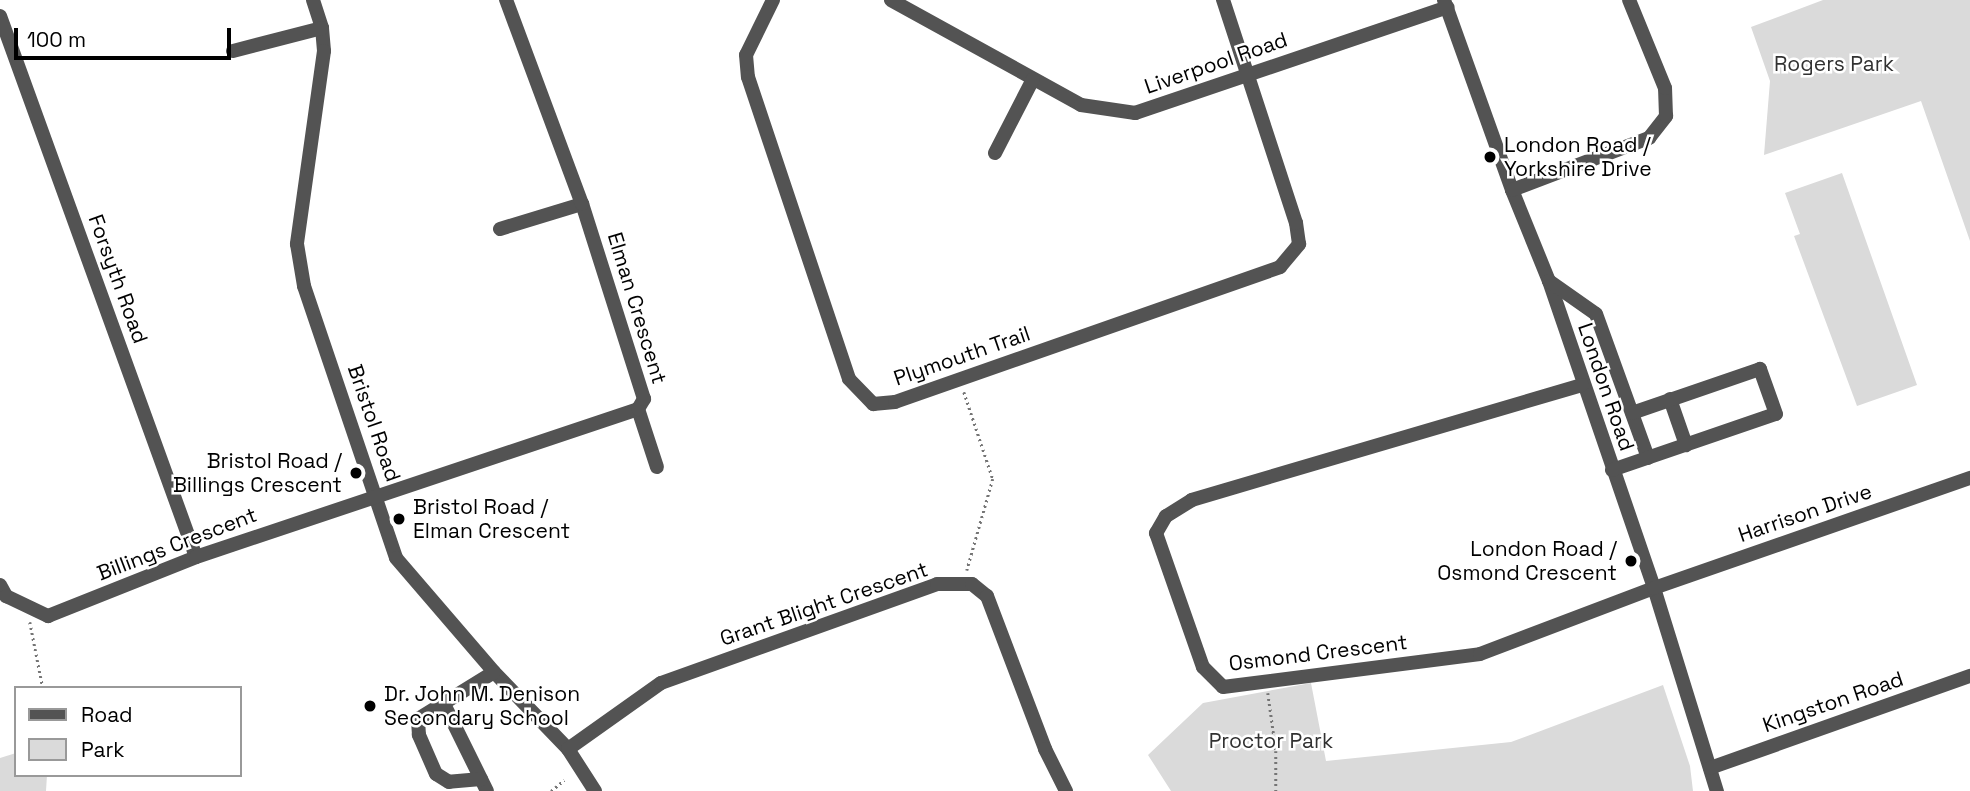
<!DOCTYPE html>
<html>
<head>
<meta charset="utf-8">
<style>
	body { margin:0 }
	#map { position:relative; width:1970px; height:791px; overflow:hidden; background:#fff; font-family:"Space Grotesk",sans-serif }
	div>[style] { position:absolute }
	.green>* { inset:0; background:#dadada }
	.path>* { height:2.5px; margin-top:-1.25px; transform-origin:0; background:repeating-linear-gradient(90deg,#757575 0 2px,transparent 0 5.5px) }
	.minor>* { height:14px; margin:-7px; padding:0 7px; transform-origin:7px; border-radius:7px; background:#535353 }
	.dots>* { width:19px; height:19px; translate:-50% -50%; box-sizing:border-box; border:4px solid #fff; border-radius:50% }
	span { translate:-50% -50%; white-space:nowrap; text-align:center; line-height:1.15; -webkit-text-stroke:5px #fff; paint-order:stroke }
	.street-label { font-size:21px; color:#000 }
	.park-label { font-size:21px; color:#313131 }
	.poi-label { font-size:21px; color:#000 }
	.left { translate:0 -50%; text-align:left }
	.right { translate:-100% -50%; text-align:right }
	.legend { position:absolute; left:14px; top:686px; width:228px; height:91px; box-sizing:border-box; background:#fff; border:2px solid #999; margin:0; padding:9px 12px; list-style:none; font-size:21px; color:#000 }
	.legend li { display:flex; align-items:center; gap:14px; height:35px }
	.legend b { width:35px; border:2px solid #999 }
	.scale { position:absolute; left:14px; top:28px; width:217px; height:32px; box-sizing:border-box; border:4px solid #000; border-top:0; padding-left:9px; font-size:21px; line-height:24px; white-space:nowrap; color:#000; -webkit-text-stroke:5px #fff; paint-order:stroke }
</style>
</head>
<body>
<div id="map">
	<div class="green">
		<div style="clip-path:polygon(1823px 0,1970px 0,1970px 241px,1921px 101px,1764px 155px,1770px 81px,1751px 27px)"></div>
		<div style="clip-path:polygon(1842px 173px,1917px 385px,1857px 406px,1794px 236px,1800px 234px,1785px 193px)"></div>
		<div style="clip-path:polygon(1311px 683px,1326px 761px,1511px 742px,1663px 685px,1690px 766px,1693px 791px,1171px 791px,1148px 755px,1203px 703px)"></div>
		<div style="clip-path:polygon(16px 753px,16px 775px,47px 775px,46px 791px,0 791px,0 758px)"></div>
	</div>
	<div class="path">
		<div style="left:964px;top:392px;width:92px;rotate:71.6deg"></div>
		<div style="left:993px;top:479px;width:95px;rotate:105.9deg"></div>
		<div style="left:30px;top:622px;width:67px;rotate:78.9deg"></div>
		<div style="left:1268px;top:693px;width:59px;rotate:82.1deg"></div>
		<div style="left:1276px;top:751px;width:40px;rotate:90deg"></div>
		<div style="left:551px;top:791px;width:17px;rotate:-40deg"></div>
	</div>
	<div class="minor">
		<div style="left:313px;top:0;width:29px;rotate:72deg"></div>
		<div style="left:322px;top:28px;width:23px;rotate:85deg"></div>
		<div style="left:324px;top:51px;width:195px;rotate:98deg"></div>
		<div style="left:297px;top:244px;width:43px;rotate:80.5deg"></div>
		<div style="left:304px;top:286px;width:287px;rotate:71.3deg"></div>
		<div style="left:396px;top:558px;width:150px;rotate:49.3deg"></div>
		<div style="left:494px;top:672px;width:107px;rotate:46.1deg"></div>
		<div style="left:568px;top:749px;width:50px;rotate:57.3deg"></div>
		<div style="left:773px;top:0;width:61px;rotate:116.1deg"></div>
		<div style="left:746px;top:55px;width:22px;rotate:85deg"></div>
		<div style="left:748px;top:77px;width:318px;rotate:71.5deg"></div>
		<div style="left:849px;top:379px;width:35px;rotate:46deg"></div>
		<div style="left:873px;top:404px;width:22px;rotate:-5deg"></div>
		<div style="left:895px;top:402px;width:408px;rotate:-19.3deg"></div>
		<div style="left:1280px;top:267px;width:30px;rotate:-50deg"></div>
		<div style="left:1299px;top:244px;width:21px;rotate:-98deg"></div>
		<div style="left:1296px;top:223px;width:235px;rotate:-108.1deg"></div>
		<div style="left:891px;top:0;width:217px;rotate:28.9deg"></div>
		<div style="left:1081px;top:105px;width:55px;rotate:8.4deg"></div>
		<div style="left:1135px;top:113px;width:330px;rotate:-18.7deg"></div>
		<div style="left:1444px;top:0;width:202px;rotate:70.3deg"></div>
		<div style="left:1512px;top:190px;width:98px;rotate:67.9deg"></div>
		<div style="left:1549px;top:281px;width:324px;rotate:71.1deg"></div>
		<div style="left:1654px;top:588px;width:213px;rotate:72.8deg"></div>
		<div style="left:0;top:16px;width:575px;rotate:70.08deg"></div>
		<div style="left:233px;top:51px;width:92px;rotate:-14.5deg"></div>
		<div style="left:995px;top:153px;width:83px;rotate:-62.8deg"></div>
		<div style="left:1512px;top:190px;width:147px;rotate:-20.8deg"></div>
		<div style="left:1649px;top:138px;width:28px;rotate:-52deg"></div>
		<div style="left:1666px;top:116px;width:28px;rotate:-92deg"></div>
		<div style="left:1665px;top:88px;width:95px;rotate:-112.2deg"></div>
		<div style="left:500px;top:229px;width:86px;rotate:-17deg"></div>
		<div style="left:1549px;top:281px;width:57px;rotate:35.1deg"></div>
		<div style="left:1596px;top:314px;width:153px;rotate:70.1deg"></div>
		<div style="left:1582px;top:385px;width:407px;rotate:163.6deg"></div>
		<div style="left:1192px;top:500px;width:31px;rotate:148deg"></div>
		<div style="left:1166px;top:516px;width:20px;rotate:120deg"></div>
		<div style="left:1156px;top:533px;width:142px;rotate:70.7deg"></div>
		<div style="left:1203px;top:667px;width:28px;rotate:45deg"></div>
		<div style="left:1223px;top:687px;width:259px;rotate:-7.3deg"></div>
		<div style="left:1480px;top:654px;width:186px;rotate:-20.8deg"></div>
		<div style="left:1654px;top:588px;width:335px;rotate:-19.2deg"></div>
		<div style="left:1670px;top:399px;width:49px;rotate:70.8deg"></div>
		<div style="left:638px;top:409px;width:61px;rotate:71.9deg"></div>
		<div style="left:1612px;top:470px;width:173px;rotate:-18.9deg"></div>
		<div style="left:1776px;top:414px;width:48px;rotate:-109.6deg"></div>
		<div style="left:1760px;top:369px;width:135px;rotate:161deg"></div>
		<div style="left:0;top:585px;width:13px;rotate:61deg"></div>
		<div style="left:6px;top:596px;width:47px;rotate:25.5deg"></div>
		<div style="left:48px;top:616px;width:159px;rotate:-21.7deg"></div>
		<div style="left:196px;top:557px;width:466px;rotate:-18.5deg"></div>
		<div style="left:638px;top:409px;width:12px;rotate:-59deg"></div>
		<div style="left:644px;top:399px;width:205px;rotate:-107.6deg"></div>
		<div style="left:582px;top:204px;width:218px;rotate:-110.4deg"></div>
		<div style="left:443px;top:702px;width:99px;rotate:63.7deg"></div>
		<div style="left:568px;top:749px;width:114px;rotate:-35.4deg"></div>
		<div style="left:661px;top:683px;width:293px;rotate:-19.7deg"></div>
		<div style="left:937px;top:584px;width:35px"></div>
		<div style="left:972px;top:584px;width:19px;rotate:39deg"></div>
		<div style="left:987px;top:596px;width:164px;rotate:69.2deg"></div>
		<div style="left:1045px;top:749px;width:47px;rotate:63.4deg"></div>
		<div style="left:1710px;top:768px;width:276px;rotate:-19.5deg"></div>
		<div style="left:481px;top:779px;width:32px;rotate:175deg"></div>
		<div style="left:449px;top:782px;width:15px;rotate:-148deg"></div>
		<div style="left:436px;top:774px;width:43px;rotate:-113.6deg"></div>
		<div style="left:419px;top:735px;width:16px;rotate:-94deg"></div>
		<div style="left:418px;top:719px;width:89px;rotate:-31.7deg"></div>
	</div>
	<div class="dots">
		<div style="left:1490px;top:157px;background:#000"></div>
		<div style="left:356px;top:473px;background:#000"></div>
		<div style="left:399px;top:519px;background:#000"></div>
		<div style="left:1631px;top:561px;background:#000"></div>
		<div style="left:370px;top:706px;background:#000"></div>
	</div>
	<div class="street-label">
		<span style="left:1216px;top:63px;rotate:-19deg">Liverpool Road</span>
		<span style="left:118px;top:279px;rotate:70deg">Forsyth Road</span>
		<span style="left:637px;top:308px;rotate:73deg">Elman Crescent</span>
		<span style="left:962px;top:356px;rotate:-19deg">Plymouth Trail</span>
		<span style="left:1606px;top:387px;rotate:71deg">London Road</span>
		<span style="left:374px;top:423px;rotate:71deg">Bristol Road</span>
		<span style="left:1805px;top:513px;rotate:-19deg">Harrison Drive</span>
		<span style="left:177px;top:544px;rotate:-21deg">Billings Crescent</span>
		<span style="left:824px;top:604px;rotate:-19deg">Grant Blight Crescent</span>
		<span style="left:1318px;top:653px;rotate:-7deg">Osmond Crescent</span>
		<span style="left:1833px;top:702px;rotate:-19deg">Kingston Road</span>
	</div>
	<div class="park-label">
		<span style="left:1834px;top:64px">Rogers Park</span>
		<span style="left:1271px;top:741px">Proctor Park</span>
	</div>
	<div class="poi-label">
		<span class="left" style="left:1504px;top:157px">London Road /<br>Yorkshire Drive</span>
		<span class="right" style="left:342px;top:473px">Bristol Road /<br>Billings Crescent</span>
		<span class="left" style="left:413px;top:519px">Bristol Road /<br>Elman Crescent</span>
		<span class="right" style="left:1617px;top:561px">London Road /<br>Osmond Crescent</span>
		<span class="left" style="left:384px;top:706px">Dr. John M. Denison<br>Secondary School</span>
	</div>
	<ul class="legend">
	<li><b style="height:9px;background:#535353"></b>Road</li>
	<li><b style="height:19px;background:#dadada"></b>Park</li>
	</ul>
	<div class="scale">100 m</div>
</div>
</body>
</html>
